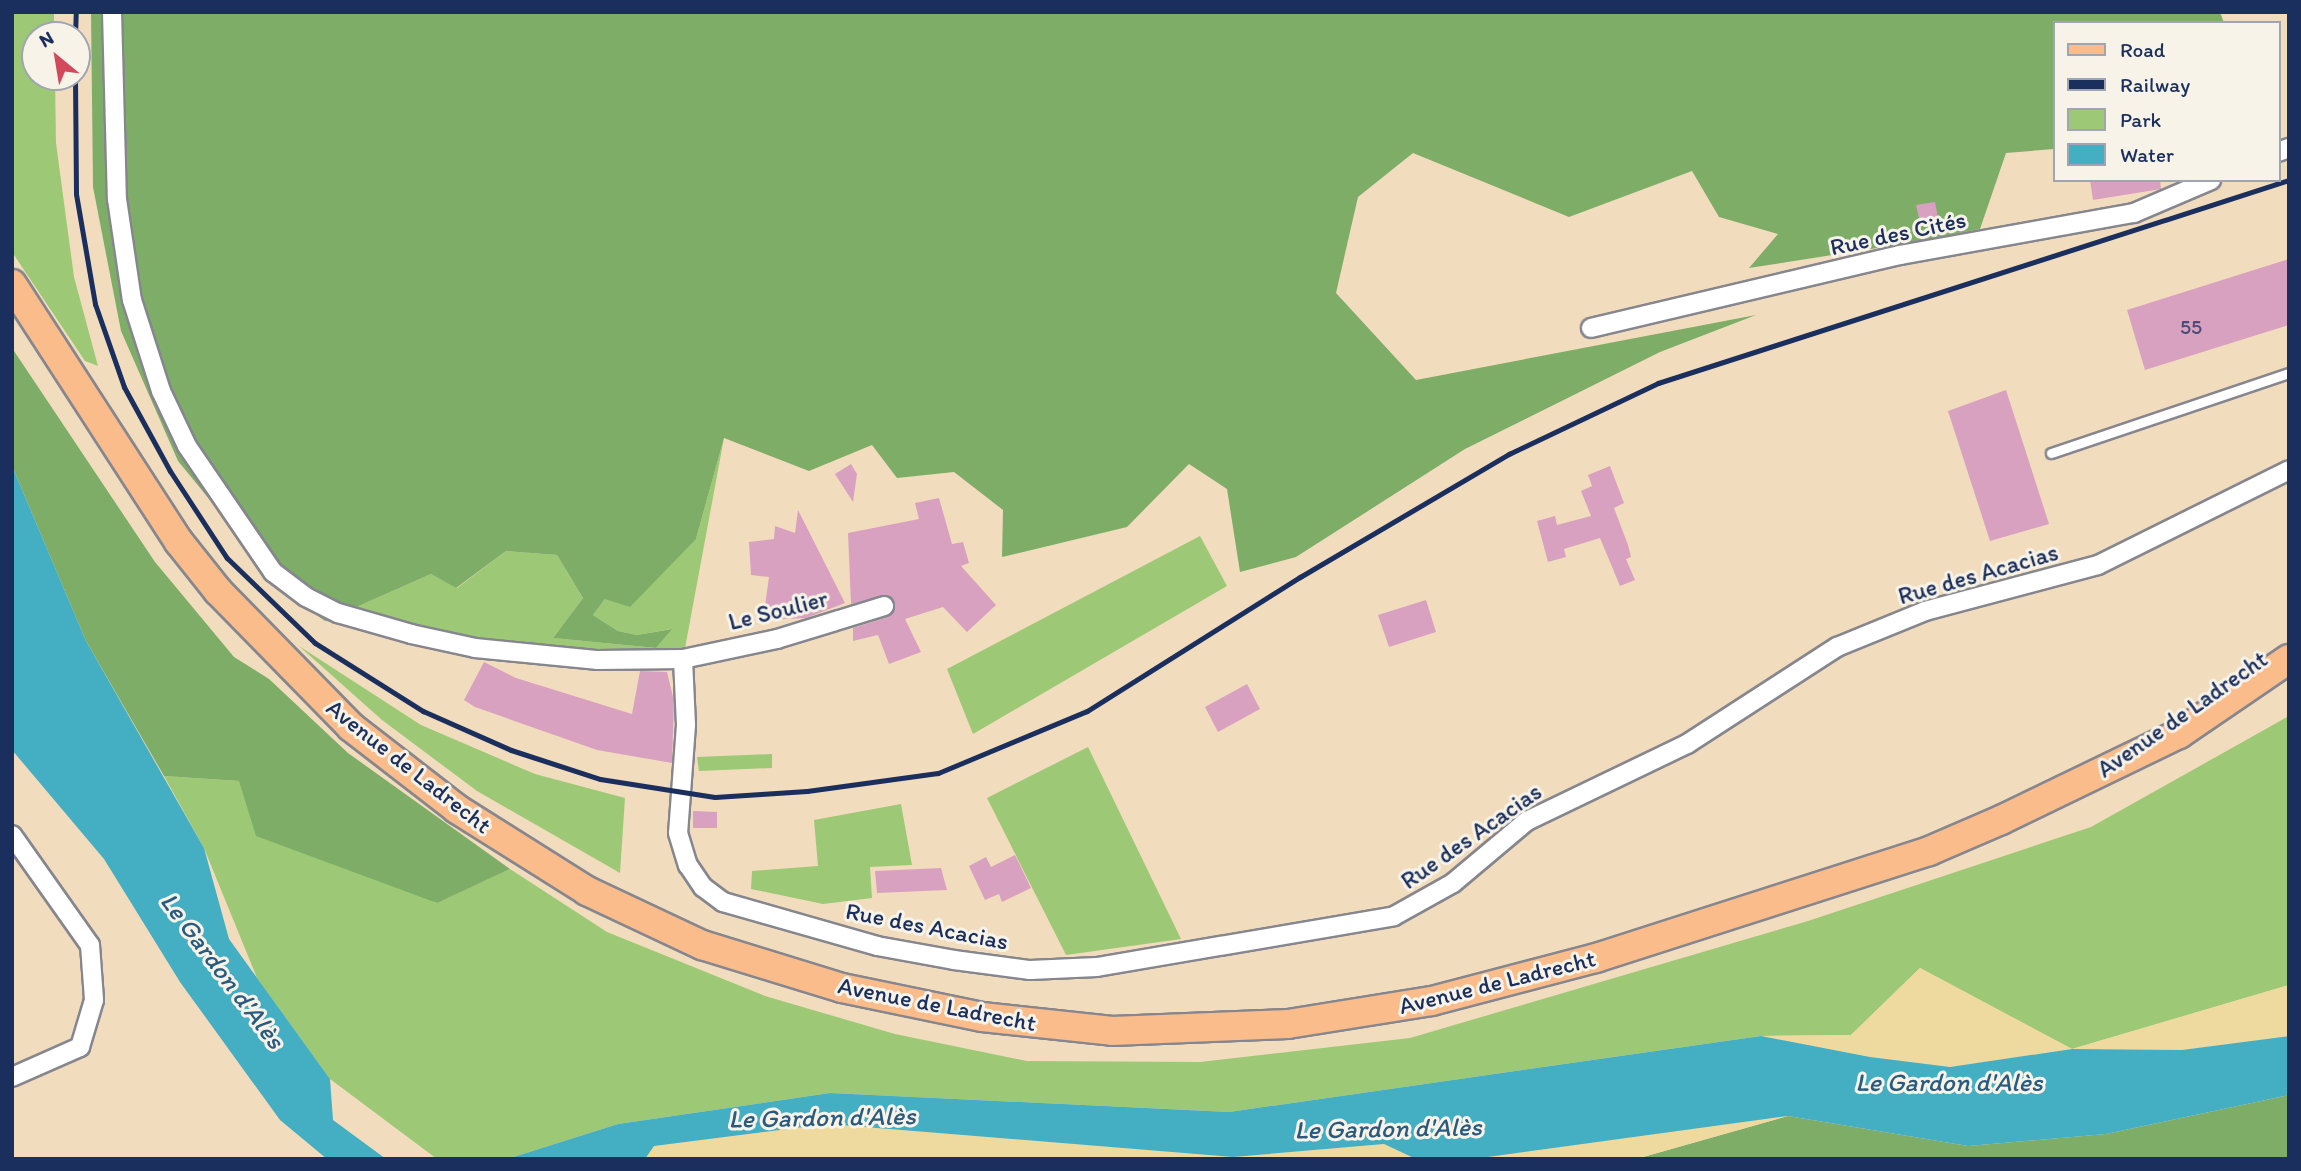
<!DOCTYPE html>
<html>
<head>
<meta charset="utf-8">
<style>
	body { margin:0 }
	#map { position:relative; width:2301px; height:1171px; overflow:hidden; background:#f2dcbe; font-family:Itim,sans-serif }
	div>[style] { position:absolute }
	.green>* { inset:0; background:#9dc976 }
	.forest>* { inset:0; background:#7ead67 }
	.sand>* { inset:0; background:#eeda9e }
	.water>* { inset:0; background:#44aec3 }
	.building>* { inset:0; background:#d9a1c0 }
	.roads { filter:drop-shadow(2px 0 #86868e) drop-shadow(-2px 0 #86868e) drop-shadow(0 2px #86868e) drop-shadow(0 -2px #86868e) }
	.lane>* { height:9px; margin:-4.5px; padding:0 4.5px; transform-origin:4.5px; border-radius:4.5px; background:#fff }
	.street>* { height:18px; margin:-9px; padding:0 9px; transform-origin:9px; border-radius:9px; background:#fff }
	.primary>* { height:28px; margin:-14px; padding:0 14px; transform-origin:14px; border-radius:14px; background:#f9bc8a }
	.rail>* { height:5px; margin:-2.5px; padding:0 2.5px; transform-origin:2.5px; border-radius:2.5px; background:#1b2f5e }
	span { translate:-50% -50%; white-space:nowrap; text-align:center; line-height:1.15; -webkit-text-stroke:6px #f7f3e8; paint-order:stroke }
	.number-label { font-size:21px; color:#4a4c76 }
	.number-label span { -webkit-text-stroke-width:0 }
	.street-label { font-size:24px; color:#1b2f5e }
	.water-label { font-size:26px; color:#295b81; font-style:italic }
	.frame { position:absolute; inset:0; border:14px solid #1b2f5e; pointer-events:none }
	.legend { position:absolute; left:2053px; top:21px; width:228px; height:161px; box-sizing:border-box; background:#f7f3e8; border:2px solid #9fa5b1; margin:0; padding:9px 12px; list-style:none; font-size:21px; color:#1b2f5e }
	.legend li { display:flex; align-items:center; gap:14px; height:35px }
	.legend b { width:35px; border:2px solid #9fa5b1 }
	.north { position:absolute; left:21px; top:21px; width:70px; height:70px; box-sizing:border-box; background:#f7f3e8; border:2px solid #9fa5b1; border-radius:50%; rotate:330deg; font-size:19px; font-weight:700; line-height:28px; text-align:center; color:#1b2f5e }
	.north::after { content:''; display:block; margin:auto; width:24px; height:32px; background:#d1495b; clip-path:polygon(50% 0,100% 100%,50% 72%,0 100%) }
</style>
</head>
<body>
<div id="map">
	<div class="green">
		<div style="clip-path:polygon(12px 12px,54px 12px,54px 35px,35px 35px,35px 77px,55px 77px,56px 143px,74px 277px,98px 366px,85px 361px,12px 252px)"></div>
		<div style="clip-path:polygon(724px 438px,683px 659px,325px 621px,431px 574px,457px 588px,506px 551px,557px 555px,583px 598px,553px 638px,656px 648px,671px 629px,637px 635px,618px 631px,593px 615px,605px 599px,696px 539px)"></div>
		<div style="clip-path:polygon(1200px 536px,1227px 586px,973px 734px,947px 669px)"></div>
		<div style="clip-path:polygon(299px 646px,421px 725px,535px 774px,625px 798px,620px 873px,477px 791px,382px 720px)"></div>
		<div style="clip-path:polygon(2289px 716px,2289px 985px,2072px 1049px,1920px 968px,1851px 1035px,1761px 1036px,1229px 1112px,830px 1093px,618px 1124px,507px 1159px,437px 1159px,330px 1079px,257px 978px,204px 848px,164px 776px,239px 781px,436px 903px,510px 869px,607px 932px,765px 996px,895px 1034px,1027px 1061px,1200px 1062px,1410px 1038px,1808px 921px,2091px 827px)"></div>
		<div style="clip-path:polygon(1088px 747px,1181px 939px,1066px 955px,987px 798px)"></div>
		<div style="clip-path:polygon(772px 754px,772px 768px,699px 771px,697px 757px)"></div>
		<div style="clip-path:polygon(901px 804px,912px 865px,870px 867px,872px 898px,823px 904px,751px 889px,752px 871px,818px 866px,814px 820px)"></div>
	</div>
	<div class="forest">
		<div style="clip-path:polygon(91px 12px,2220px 12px,2224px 23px,2054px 23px,2054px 149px,2006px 153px,1980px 229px,1890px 246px,1749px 268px,1778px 234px,1719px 217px,1692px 171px,1569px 217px,1413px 153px,1358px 197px,1336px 293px,1416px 380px,1756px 315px,1660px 352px,1465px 449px,1296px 557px,1240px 572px,1227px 489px,1189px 464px,1127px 527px,1002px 557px,1003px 510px,954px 472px,897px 478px,872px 445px,809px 471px,724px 438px,696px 539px,630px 607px,605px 599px,593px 615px,618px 631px,637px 635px,672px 629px,656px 648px,553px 638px,583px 598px,557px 555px,506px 551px,456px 588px,431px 574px,325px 621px,286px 593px,178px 461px,121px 331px,93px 187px)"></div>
		<div style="clip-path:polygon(12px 348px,155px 562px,234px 657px,269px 679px,348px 753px,510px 869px,437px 903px,256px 836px,239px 781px,164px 776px,86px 641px,12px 466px)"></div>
		<div style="clip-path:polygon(2289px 1095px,2289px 1159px,1636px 1159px,1788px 1116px,1968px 1146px,2106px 1134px)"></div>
	</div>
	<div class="sand">
		<div style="clip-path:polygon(1920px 968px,2072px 1049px,2289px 985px,2289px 1036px,2182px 1050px,2072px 1049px,1950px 1067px,1870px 1057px,1761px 1036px,1851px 1035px)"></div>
		<div style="clip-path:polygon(1788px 1116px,1636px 1159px,1473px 1159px,1606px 1139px)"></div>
		<div style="clip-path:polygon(828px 1124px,1233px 1157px,1384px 1144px,1416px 1159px,640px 1159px,654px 1146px)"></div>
	</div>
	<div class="water">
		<div style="clip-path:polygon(12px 466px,86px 641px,204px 848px,229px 939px,330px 1079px,333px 1120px,386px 1159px,327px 1159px,280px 1120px,180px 982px,104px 859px,12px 750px)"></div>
		<div style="clip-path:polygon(1761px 1036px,1870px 1057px,1950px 1067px,2072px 1049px,2182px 1050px,2289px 1036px,2289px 1095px,2106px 1134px,1968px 1146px,1788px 1116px,1473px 1159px,1416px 1159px,1384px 1144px,1233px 1157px,828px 1124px,654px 1146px,645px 1159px,507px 1159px,618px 1124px,830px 1093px,1229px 1112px)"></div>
	</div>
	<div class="building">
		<div style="clip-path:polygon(2090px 180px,2160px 180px,2161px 189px,2093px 200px)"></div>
		<div style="clip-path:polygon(1935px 202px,1938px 218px,1920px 223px,1916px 205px)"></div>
		<div style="clip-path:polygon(2289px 259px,2289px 325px,2145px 370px,2127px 310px)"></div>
		<div style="clip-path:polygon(2006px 390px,2049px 524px,1990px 541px,1948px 411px)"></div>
		<div style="clip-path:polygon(851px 464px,857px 474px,853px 502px,835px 474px)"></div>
		<div style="clip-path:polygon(1610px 466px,1624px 503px,1614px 508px,1628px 545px,1631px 557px,1626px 559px,1635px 580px,1620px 586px,1600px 538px,1564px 549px,1566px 557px,1548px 562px,1537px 521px,1555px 516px,1557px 525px,1591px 516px,1581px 491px,1592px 486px,1588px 475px)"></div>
		<div style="clip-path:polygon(939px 498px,952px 544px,963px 542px,969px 563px,961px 566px,996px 605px,967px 632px,943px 607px,905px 619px,921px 652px,889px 664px,878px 635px,853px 641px,853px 628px,888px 617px,895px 603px,886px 595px,851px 604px,848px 533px,919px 519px,915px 503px)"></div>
		<div style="clip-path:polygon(798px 510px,845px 603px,806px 618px,763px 620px,769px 577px,751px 575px,749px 542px,774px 539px,775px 526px,795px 533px)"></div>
		<div style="clip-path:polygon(1426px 600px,1436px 632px,1389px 647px,1378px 615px)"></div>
		<div style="clip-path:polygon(484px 662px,516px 678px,632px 714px,640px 671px,667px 672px,674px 701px,672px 763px,597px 750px,475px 707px,464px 700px)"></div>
		<div style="clip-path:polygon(1247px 684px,1260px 709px,1218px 732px,1205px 707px)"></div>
		<div style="clip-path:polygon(693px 811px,717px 812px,717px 828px,693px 828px)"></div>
		<div style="clip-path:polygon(1015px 855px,1031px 888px,1002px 902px,999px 894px,985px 900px,969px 866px,986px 857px,991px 867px)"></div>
		<div style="clip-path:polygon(941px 868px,947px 890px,877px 893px,875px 871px)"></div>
	</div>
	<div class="roads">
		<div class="lane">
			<div style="left:2051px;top:453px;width:251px;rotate:-18.6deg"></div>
		</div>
		<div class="street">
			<div style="left:112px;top:12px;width:187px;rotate:88.5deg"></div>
			<div style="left:117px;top:199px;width:102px;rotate:81.6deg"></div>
			<div style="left:132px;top:300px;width:96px;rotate:72.3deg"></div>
			<div style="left:161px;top:391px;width:61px;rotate:64.7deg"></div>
			<div style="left:187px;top:446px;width:153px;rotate:55.7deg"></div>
			<div style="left:273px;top:572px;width:41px;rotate:37.1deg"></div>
			<div style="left:306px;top:597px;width:36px;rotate:27deg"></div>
			<div style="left:338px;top:613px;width:76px;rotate:16deg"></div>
			<div style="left:411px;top:634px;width:66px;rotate:12.3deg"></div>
			<div style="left:475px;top:648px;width:124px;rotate:5.6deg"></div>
			<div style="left:598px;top:660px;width:85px;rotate:-0.7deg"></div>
			<div style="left:683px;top:659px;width:96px;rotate:-12deg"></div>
			<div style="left:777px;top:639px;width:112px;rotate:-17.1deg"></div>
			<div style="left:2278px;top:152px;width:12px;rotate:-20deg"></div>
			<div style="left:1591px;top:328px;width:318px;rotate:-13.3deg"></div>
			<div style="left:1900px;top:255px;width:238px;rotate:-10.2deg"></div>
			<div style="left:2134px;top:213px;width:84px;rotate:-23.2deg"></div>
			<div style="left:683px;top:659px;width:66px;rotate:87.4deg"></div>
			<div style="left:686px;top:725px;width:108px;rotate:94.2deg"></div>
			<div style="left:678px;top:833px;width:34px;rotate:73deg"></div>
			<div style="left:688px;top:865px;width:27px;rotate:56deg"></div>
			<div style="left:703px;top:887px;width:25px;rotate:37deg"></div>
			<div style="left:723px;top:902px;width:160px;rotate:15.9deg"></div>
			<div style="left:877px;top:946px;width:78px;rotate:10.3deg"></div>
			<div style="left:954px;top:960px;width:77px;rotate:7.5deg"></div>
			<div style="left:1030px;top:970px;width:67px;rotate:-2.6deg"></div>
			<div style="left:1097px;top:967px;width:301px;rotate:-9.7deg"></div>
			<div style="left:1394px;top:916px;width:68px;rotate:-29.2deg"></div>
			<div style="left:1453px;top:883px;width:97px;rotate:-40deg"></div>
			<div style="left:1527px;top:821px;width:178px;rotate:-25.7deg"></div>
			<div style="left:1687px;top:744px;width:179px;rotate:-32.9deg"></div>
			<div style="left:1837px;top:647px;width:95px;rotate:-22.2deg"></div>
			<div style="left:1925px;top:611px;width:179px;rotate:-14.9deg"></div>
			<div style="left:2098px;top:565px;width:213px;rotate:-26.4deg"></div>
			<div style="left:12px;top:835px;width:135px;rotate:54.7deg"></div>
			<div style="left:90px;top:945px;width:55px;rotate:85.8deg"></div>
			<div style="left:94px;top:1000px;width:49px;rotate:106.6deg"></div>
			<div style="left:80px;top:1047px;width:74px;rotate:156.2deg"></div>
		</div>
		<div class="primary">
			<div style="left:12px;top:284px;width:307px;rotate:57.1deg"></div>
			<div style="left:179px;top:542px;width:63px;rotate:51.5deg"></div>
			<div style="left:218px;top:591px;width:190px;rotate:45.6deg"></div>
			<div style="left:351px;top:727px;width:134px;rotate:37.7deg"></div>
			<div style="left:457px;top:809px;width:154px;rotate:32.2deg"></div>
			<div style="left:587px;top:891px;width:127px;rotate:25.2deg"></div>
			<div style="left:702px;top:945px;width:146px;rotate:17.1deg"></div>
			<div style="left:842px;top:988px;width:143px;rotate:11.7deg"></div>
			<div style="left:982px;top:1017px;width:131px;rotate:6.1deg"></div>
			<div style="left:1112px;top:1031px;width:176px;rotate:-2.3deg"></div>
			<div style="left:1288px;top:1024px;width:146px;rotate:-9.1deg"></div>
			<div style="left:1432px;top:1001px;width:170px;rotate:-14.7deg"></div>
			<div style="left:1596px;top:958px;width:350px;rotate:-17.8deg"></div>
			<div style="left:1929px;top:851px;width:78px;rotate:-23.3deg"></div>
			<div style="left:2001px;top:820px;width:198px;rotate:-25.8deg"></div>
			<div style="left:2179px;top:734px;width:133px;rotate:-34.3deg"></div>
		</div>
	</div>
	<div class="rail">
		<div style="left:75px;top:35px;width:23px;rotate:-88deg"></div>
		<div style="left:75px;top:77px;width:117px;rotate:89.5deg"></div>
		<div style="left:76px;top:194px;width:112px;rotate:80.2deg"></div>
		<div style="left:95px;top:304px;width:88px;rotate:70.7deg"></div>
		<div style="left:124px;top:387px;width:96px;rotate:61.3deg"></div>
		<div style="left:170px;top:471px;width:104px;rotate:56.8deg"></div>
		<div style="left:227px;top:558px;width:122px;rotate:44deg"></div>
		<div style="left:315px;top:643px;width:128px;rotate:32.2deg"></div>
		<div style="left:423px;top:711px;width:96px;rotate:23.9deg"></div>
		<div style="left:511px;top:750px;width:94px;rotate:18deg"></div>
		<div style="left:600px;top:779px;width:116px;rotate:8.9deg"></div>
		<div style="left:715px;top:797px;width:92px;rotate:-3.7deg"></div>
		<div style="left:807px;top:791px;width:132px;rotate:-7.8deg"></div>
		<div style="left:938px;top:773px;width:161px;rotate:-22.6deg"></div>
		<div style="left:1087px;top:711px;width:252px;rotate:-32.2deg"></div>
		<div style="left:1300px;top:577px;width:243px;rotate:-30.5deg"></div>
		<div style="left:1509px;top:454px;width:165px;rotate:-25.5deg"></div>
		<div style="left:1658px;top:383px;width:663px;rotate:-17.83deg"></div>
	</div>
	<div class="number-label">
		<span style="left:2191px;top:327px">55</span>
	</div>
	<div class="street-label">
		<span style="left:1898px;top:233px;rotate:-12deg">Rue des Cités</span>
		<span style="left:1978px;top:574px;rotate:-16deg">Rue des Acacias</span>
		<span style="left:778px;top:610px;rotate:-14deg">Le Soulier</span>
		<span style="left:2182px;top:714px;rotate:-35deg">Avenue de Ladrecht</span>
		<span style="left:409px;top:766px;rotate:38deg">Avenue de Ladrecht</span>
		<span style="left:1471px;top:836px;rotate:-35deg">Rue des Acacias</span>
		<span style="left:927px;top:926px;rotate:11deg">Rue des Acacias</span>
		<span style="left:1497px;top:982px;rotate:-14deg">Avenue de Ladrecht</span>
		<span style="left:937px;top:1004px;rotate:11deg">Avenue de Ladrecht</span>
	</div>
	<div class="water-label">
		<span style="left:222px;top:971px;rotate:53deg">Le Gardon d'Alès</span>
		<span style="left:1949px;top:1083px">Le Gardon d'Alès</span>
		<span style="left:822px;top:1118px;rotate:-1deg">Le Gardon d'Alès</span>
		<span style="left:1388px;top:1129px;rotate:-1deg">Le Gardon d'Alès</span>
	</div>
	<div class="frame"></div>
	<ul class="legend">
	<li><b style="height:9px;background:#f9bc8a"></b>Road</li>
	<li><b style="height:9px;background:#1b2f5e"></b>Railway</li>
	<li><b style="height:19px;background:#9dc976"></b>Park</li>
	<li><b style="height:19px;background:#44aec3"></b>Water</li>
	</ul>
	<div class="north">N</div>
</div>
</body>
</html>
